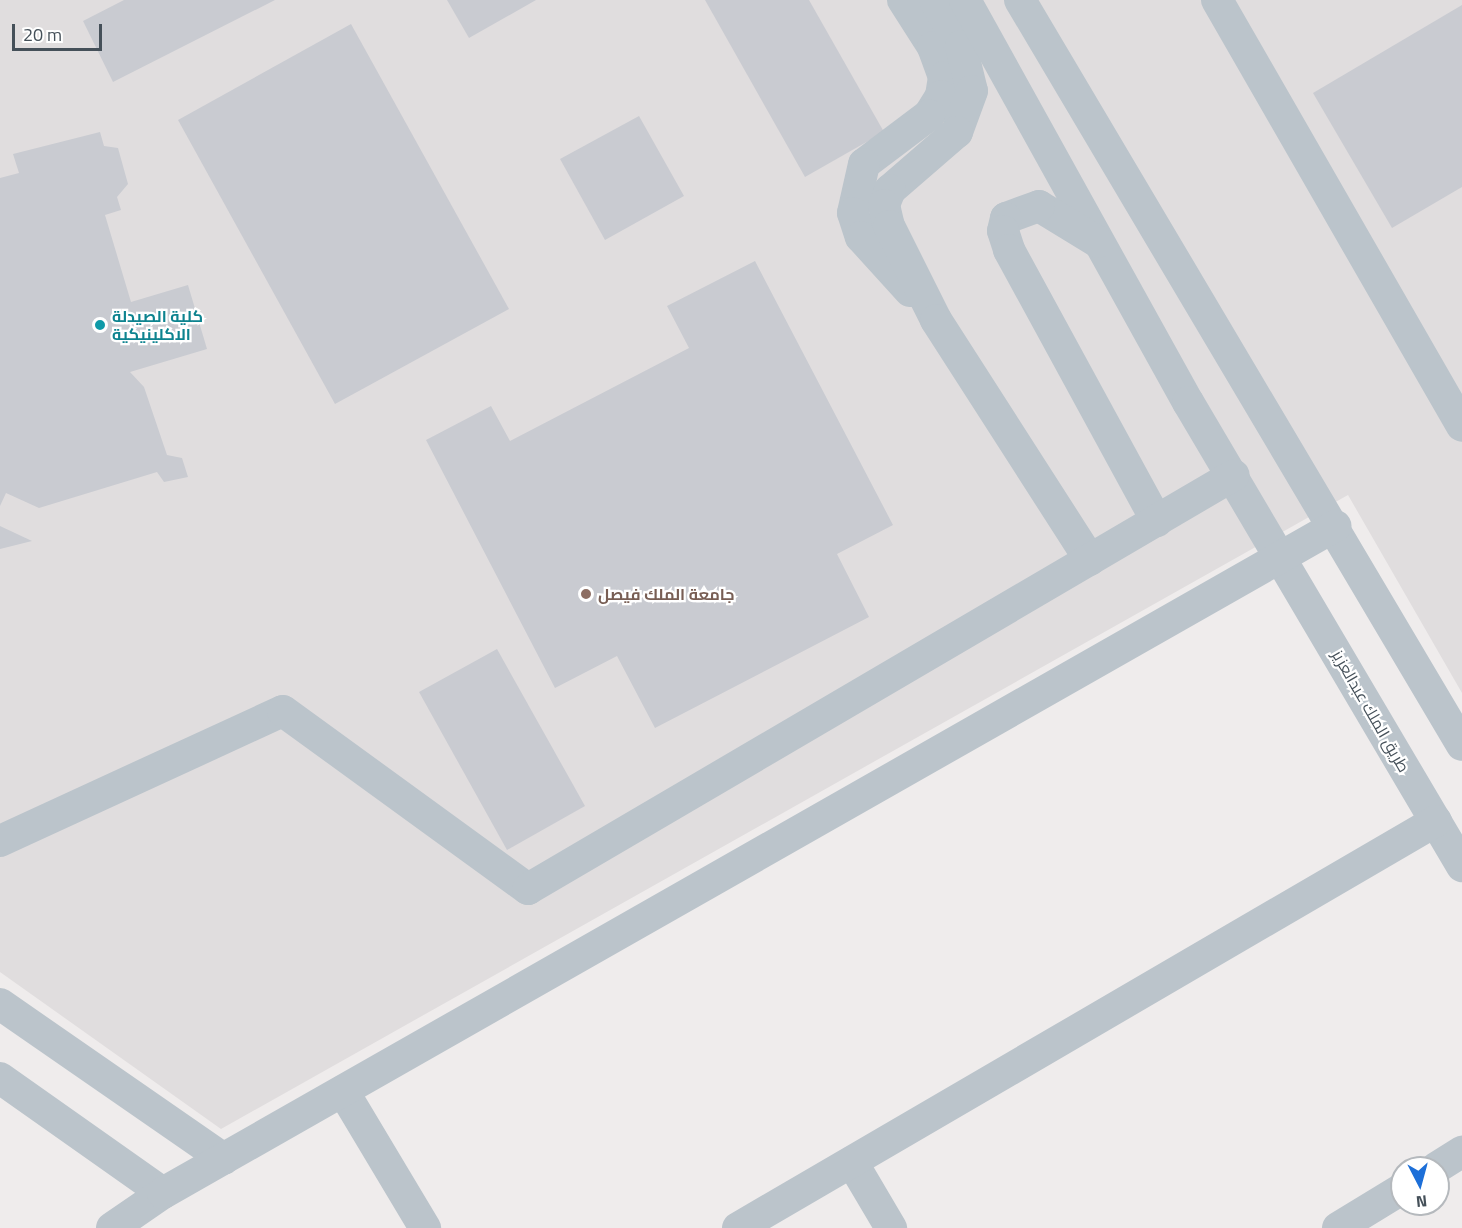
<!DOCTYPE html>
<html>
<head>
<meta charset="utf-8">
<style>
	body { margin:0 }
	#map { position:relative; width:1462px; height:1228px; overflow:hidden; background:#efecec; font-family:"Titillium Web",Cairo,sans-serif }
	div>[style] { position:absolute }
	.education>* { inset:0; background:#e0ddde }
	.building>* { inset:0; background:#c9cbd1 }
	.minor>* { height:32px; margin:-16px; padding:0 16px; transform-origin:16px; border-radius:16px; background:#bbc4cb }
	.dots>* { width:16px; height:16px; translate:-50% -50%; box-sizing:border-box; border:3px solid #fff; border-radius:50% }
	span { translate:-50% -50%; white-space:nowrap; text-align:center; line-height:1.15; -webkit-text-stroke:4.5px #fff; paint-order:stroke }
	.culture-label { font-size:16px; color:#0d838f; font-weight:700 }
	.left { translate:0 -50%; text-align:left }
	.education-label { font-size:16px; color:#785e54; font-weight:700 }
	.street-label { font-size:16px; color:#455059 }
	.north { position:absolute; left:1390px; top:1156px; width:60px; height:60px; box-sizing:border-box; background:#fff; border:2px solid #b5b9bd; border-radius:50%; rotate:174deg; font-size:16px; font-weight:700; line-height:24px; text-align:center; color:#455059 }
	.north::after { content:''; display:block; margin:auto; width:21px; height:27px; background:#1d6fd8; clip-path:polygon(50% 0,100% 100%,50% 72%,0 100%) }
	.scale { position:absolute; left:12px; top:24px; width:90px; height:27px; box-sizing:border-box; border:3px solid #455059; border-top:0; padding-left:8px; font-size:18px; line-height:21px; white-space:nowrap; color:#455059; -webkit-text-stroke:4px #fff; paint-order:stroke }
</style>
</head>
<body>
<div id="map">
	<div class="education">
		<div style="clip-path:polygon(0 0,1462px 0,1462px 693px,1348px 495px,221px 1129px,0 972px)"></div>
	</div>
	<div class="building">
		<div style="clip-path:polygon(124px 0,275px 0,113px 82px,83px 21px)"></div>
		<div style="clip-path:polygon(447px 0,536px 0,469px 38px)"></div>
		<div style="clip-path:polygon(705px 0,809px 0,884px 132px,805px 177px)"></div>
		<div style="clip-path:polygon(1462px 5px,1462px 187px,1392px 228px,1313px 93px)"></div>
		<div style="clip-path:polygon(351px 24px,509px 309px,335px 404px,178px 120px)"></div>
		<div style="clip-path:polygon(639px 116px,684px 196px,605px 240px,560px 159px)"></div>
		<div style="clip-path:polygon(100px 132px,104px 146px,118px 148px,128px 184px,117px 197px,121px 210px,105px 215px,131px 302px,188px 285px,207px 349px,130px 372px,144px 387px,167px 455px,182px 458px,188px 477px,164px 482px,157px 472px,39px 508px,6px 493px,0 506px,0 178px,19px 173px,13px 154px)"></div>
		<div style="clip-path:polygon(755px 261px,893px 525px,837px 554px,869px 617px,655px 728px,617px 656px,555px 688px,426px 440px,491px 406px,510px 441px,689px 348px,667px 306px)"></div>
		<div style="clip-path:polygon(0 526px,32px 541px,0 549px)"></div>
		<div style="clip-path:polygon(497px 649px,585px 806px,507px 850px,419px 692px)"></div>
	</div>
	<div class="minor">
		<div style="left:903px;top:0;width:56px;rotate:57.4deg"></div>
		<div style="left:933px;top:47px;width:32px;rotate:70deg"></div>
		<div style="left:944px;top:77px;width:19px;rotate:99deg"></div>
		<div style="left:941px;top:96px;width:22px;rotate:122deg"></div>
		<div style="left:929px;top:115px;width:81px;rotate:143deg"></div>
		<div style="left:864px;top:164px;width:50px;rotate:102.7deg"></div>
		<div style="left:853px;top:213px;width:25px;rotate:72deg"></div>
		<div style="left:861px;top:237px;width:73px;rotate:47.8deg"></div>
		<div style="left:935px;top:0;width:53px;rotate:60.5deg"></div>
		<div style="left:961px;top:46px;width:46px;rotate:76.3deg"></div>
		<div style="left:972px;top:91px;width:44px;rotate:110.1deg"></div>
		<div style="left:957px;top:132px;width:89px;rotate:139.1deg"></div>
		<div style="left:890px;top:190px;width:16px;rotate:112deg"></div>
		<div style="left:884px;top:205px;width:22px;rotate:77deg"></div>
		<div style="left:889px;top:226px;width:105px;rotate:63.4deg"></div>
		<div style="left:936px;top:320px;width:285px;rotate:57.3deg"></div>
		<div style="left:965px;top:0;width:460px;rotate:61deg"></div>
		<div style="left:1188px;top:402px;width:539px;rotate:59.44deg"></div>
		<div style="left:1020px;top:0;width:866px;rotate:59.32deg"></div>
		<div style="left:1217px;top:0;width:491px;rotate:60.1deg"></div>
		<div style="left:1098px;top:242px;width:69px;rotate:-148.6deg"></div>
		<div style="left:1039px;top:206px;width:35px;rotate:160deg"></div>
		<div style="left:1006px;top:218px;width:13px;rotate:103deg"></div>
		<div style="left:1003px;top:231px;width:20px;rotate:72deg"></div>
		<div style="left:1009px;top:250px;width:309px;rotate:61.4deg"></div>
		<div style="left:0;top:841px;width:311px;rotate:-24.7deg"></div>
		<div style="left:283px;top:711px;width:303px;rotate:36deg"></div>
		<div style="left:528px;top:889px;width:818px;rotate:-30.39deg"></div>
		<div style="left:0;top:1004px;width:272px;rotate:34.7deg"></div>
		<div style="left:0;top:1078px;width:199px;rotate:35.2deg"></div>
		<div style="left:343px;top:1091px;width:160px;rotate:59.1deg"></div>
		<div style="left:852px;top:1162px;width:77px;rotate:59.4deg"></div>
		<div style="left:1436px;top:1168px;width:31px;rotate:-32deg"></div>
		<div style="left:112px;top:1228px;width:62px;rotate:-34.5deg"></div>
		<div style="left:163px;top:1193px;width:1349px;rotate:-29.64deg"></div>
		<div style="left:738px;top:1228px;width:808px;rotate:-30.25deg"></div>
		<div style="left:1338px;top:1228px;width:75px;rotate:-31.4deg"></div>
	</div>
	<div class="dots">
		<div style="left:100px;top:325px;background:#0f9aa8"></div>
		<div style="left:586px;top:594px;background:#8d6e63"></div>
	</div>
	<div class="culture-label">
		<span class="left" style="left:112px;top:325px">كلية الصيدلة<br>الاكلينيكية</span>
	</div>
	<div class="education-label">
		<span class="left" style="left:598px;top:594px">جامعة الملك فيصل</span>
	</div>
	<div class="street-label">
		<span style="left:1371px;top:711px;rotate:60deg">طريق الملك عبدالعزيز</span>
	</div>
	<div class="north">N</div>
	<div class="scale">20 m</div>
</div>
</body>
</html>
